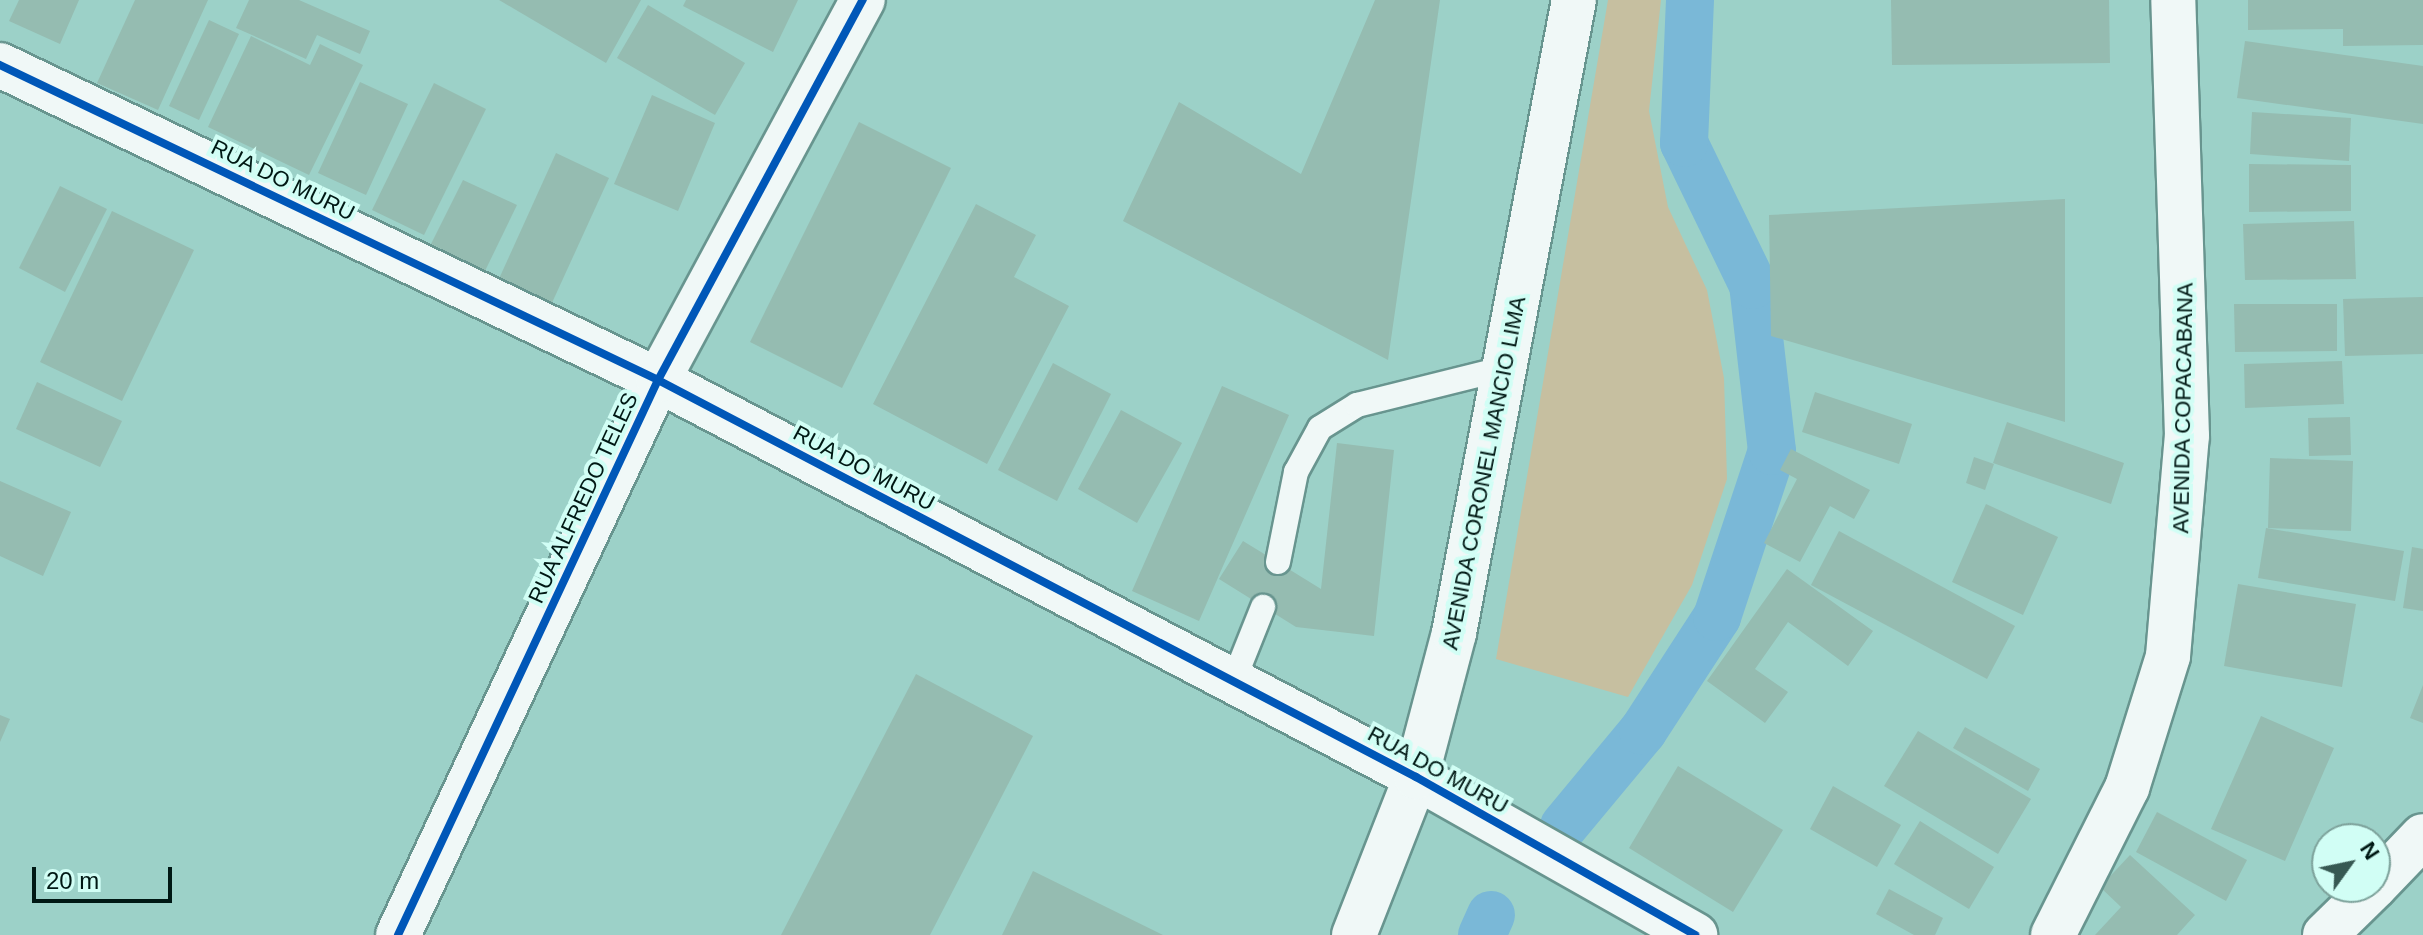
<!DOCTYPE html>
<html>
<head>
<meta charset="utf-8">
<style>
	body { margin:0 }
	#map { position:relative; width:2423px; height:935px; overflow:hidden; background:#9cd1c8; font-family:Helvetica,sans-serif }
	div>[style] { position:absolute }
	.green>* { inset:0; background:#c6bfa0 }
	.canal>* { height:48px; margin:-24px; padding:0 24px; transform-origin:24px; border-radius:24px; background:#7ab8d7 }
	.building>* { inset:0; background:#95bcb1 }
	.roads { filter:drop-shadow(2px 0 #68958f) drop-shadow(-2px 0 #68958f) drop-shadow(0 2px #68958f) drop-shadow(0 -2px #68958f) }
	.service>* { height:24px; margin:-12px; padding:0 12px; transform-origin:12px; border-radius:12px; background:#f0f8f7 }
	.minor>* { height:44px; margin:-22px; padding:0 22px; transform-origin:22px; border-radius:22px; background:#f0f8f7 }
	.tertiary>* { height:44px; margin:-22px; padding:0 22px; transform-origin:22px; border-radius:22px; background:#f0f8f7 }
	.secondary>* { height:44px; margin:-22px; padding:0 22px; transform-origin:22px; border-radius:22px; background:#f0f8f7 }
	.cycleway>* { height:8px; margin:-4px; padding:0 4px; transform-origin:4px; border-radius:4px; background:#0057b8 }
	span { translate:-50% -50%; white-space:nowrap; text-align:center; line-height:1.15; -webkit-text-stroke:8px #d1fef5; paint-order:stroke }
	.street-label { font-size:22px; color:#001814 }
	.north { position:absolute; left:2311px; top:823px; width:80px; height:80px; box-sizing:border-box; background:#d1fef5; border:2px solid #7da29b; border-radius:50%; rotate:57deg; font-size:22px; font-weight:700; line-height:32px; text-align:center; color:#001814 }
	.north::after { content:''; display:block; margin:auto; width:28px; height:36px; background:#375953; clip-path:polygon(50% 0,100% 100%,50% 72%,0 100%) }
	.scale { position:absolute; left:32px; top:867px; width:140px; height:36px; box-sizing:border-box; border:4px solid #001814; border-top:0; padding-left:10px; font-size:24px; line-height:28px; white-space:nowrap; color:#001814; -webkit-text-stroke:6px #d1fef5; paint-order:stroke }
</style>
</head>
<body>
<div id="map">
	<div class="green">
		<div style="clip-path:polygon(1608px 0,1661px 0,1649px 111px,1668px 207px,1707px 290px,1724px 378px,1727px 479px,1692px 585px,1628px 697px,1496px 659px)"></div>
	</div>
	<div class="canal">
		<div style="left:1564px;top:826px;width:124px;rotate:-50.3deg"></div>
		<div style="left:1643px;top:731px;width:136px;rotate:-57deg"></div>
		<div style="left:1717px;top:617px;width:175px;rotate:-71.7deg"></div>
		<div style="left:1772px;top:451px;width:167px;rotate:-96.5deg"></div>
		<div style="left:1753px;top:285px;width:158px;rotate:-115.9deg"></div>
		<div style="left:1684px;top:143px;width:143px;rotate:-87.6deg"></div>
		<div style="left:1482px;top:935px;width:22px;rotate:-66deg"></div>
	</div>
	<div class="building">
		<div style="clip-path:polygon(19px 0,79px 0,60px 44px,9px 21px)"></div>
		<div style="clip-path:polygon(135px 0,208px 0,158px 110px,97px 83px)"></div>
		<div style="clip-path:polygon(249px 0,299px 0,370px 31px,360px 54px,317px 35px,306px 59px,236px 28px)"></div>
		<div style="clip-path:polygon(499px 0,641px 0,606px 63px)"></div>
		<div style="clip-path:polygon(686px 0,798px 0,773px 52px,683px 6px)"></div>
		<div style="clip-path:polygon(1375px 0,1440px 0,1388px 360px,1123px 221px,1179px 102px,1301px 174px)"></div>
		<div style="clip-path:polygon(1891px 0,2109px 0,2110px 63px,1892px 65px)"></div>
		<div style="clip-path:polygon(2248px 0,2423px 0,2423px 45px,2343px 46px,2343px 29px,2248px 30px)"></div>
		<div style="clip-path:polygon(648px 5px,745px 63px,715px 115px,617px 58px)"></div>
		<div style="clip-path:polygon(209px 20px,239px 34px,199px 120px,169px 106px)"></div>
		<div style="clip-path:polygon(251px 36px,310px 65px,320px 44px,363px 65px,309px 175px,208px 127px)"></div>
		<div style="clip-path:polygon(2245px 41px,2423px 66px,2423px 124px,2237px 98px)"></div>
		<div style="clip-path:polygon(360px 82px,408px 104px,366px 195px,318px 173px)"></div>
		<div style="clip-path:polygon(434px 83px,486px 109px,424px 235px,372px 210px)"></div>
		<div style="clip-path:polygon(652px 95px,715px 123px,678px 211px,614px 184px)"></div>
		<div style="clip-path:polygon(2252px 112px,2351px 118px,2349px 161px,2250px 154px)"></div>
		<div style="clip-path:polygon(859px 122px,951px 168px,842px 388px,750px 342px)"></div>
		<div style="clip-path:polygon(556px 153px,609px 178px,551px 305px,498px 281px)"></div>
		<div style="clip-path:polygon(2249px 164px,2351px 165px,2351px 211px,2249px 212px)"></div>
		<div style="clip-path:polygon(463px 180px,517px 205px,485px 271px,431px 244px)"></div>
		<div style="clip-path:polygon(60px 186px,107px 209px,65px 292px,19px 268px)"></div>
		<div style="clip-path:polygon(2065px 199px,2065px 422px,1771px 336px,1769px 215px)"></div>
		<div style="clip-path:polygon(976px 204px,1036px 235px,1014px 277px,1069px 306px,987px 464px,873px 404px)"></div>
		<div style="clip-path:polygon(112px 211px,194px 250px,122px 401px,40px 362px)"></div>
		<div style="clip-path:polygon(2354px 221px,2356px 279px,2245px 280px,2243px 224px)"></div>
		<div style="clip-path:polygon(2423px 297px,2423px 354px,2345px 356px,2343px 299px)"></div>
		<div style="clip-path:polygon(2234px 304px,2337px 304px,2337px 351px,2235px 352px)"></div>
		<div style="clip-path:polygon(2342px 361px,2344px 404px,2245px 408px,2244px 364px)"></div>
		<div style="clip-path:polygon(1053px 363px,1111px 394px,1057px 501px,998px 470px)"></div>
		<div style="clip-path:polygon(37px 382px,122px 421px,100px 467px,16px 429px)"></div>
		<div style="clip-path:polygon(1222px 386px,1289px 415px,1199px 621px,1132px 591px)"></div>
		<div style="clip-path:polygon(1815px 392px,1912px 424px,1899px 464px,1802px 432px)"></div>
		<div style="clip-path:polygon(1121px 410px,1182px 443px,1137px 523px,1078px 489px)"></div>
		<div style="clip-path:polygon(2350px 417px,2351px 455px,2309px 456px,2308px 418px)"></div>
		<div style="clip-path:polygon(2007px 422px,2124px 463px,2111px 504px,1993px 463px)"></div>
		<div style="clip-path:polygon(1337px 443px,1394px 450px,1374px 636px,1296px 627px,1219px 579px,1243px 541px,1321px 589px)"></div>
		<div style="clip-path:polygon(1791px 449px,1870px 490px,1854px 519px,1830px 506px,1800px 562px,1764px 543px,1797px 479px,1780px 470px)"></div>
		<div style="clip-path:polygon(1974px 457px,1994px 464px,1985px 490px,1966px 483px)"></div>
		<div style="clip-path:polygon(2270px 458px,2353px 461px,2351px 531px,2268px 528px)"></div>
		<div style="clip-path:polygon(0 481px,71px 512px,43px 576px,0 556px)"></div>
		<div style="clip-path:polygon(1986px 504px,2058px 537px,2023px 615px,1952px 582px)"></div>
		<div style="clip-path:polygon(2266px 528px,2404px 551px,2395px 601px,2258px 578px)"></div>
		<div style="clip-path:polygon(1839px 531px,2015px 626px,1987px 679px,1811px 585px)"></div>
		<div style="clip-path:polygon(2412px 547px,2423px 549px,2423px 611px,2403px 608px)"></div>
		<div style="clip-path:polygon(1787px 569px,1873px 631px,1848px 666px,1788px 622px,1755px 669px,1788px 692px,1765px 723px,1707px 681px)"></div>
		<div style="clip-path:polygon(2238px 584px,2356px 604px,2342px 687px,2224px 666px)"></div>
		<div style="clip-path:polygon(916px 674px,1033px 736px,930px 935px,781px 935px)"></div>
		<div style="clip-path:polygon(2423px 685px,2423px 723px,2410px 718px)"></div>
		<div style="clip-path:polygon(0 715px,10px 719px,0 742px)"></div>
		<div style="clip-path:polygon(2261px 716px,2334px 748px,2285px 861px,2211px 829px)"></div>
		<div style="clip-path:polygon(1965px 727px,2040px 769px,2028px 791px,1953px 748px)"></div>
		<div style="clip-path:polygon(1918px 731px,2031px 799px,1998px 854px,1884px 786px)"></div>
		<div style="clip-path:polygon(1678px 766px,1783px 830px,1733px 912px,1629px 848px)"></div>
		<div style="clip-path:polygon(1833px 786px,1901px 825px,1877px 867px,1810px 829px)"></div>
		<div style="clip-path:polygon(2157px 812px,2247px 860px,2226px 901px,2136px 852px)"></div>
		<div style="clip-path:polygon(1920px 821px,1994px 867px,1969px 909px,1894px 864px)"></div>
		<div style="clip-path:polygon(2130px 855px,2195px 915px,2177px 935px,2095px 935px,2121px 907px,2100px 887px)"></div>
		<div style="clip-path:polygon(1033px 871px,1163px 935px,1002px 935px)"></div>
		<div style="clip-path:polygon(1889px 889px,1943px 918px,1935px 935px,1914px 935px,1876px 914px)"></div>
	</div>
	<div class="roads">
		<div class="service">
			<div style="left:1278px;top:562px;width:92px;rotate:-78.7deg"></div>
			<div style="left:1296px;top:472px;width:50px;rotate:-61.4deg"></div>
			<div style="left:1320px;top:428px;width:44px;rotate:-31.9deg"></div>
			<div style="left:1357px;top:405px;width:153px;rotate:-14deg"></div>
			<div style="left:1233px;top:682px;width:81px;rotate:-68.2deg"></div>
		</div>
		<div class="minor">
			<div style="left:0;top:65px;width:730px;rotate:25.58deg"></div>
			<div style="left:658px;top:380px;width:856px;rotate:27.64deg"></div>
			<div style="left:398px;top:935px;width:613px;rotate:-64.9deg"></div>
			<div style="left:658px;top:380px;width:432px;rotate:-61.7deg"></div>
		</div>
		<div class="tertiary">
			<div style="left:1416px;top:777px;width:321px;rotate:29.5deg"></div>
			<div style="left:2053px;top:935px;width:165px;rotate:-63.3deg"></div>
			<div style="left:2127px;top:788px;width:138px;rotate:-72.7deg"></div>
			<div style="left:2168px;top:656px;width:221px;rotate:-85.1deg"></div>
			<div style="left:2187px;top:436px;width:436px;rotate:-91.8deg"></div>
		</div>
		<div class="secondary">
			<div style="left:2375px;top:886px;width:69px;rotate:-46.2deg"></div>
			<div style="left:1354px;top:935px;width:170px;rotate:-68.6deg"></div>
			<div style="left:1416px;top:777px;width:149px;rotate:-75.2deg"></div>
			<div style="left:1454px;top:633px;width:644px;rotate:-79.27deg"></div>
			<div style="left:2325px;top:935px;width:69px;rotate:-44.4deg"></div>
		</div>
	</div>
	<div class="cycleway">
		<div style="left:0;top:65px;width:730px;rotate:25.58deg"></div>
		<div style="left:658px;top:380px;width:856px;rotate:27.64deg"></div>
		<div style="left:1416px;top:777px;width:321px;rotate:29.5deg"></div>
		<div style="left:398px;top:935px;width:613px;rotate:-64.9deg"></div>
		<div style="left:658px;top:380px;width:432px;rotate:-61.7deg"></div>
	</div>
	<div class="street-label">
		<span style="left:283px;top:180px;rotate:26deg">RUA DO MURU</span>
		<span style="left:2183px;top:408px;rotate:-89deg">AVENIDA COPACABANA</span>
		<span style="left:864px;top:468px;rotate:28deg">RUA DO MURU</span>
		<span style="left:1484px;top:473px;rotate:-79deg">AVENIDA CORONEL MANCIO LIMA</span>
		<span style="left:583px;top:498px;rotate:-65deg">RUA ALFREDO TELES</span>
		<span style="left:1438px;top:770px;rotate:29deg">RUA DO MURU</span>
	</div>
	<div class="north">N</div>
	<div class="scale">20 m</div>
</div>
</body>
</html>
